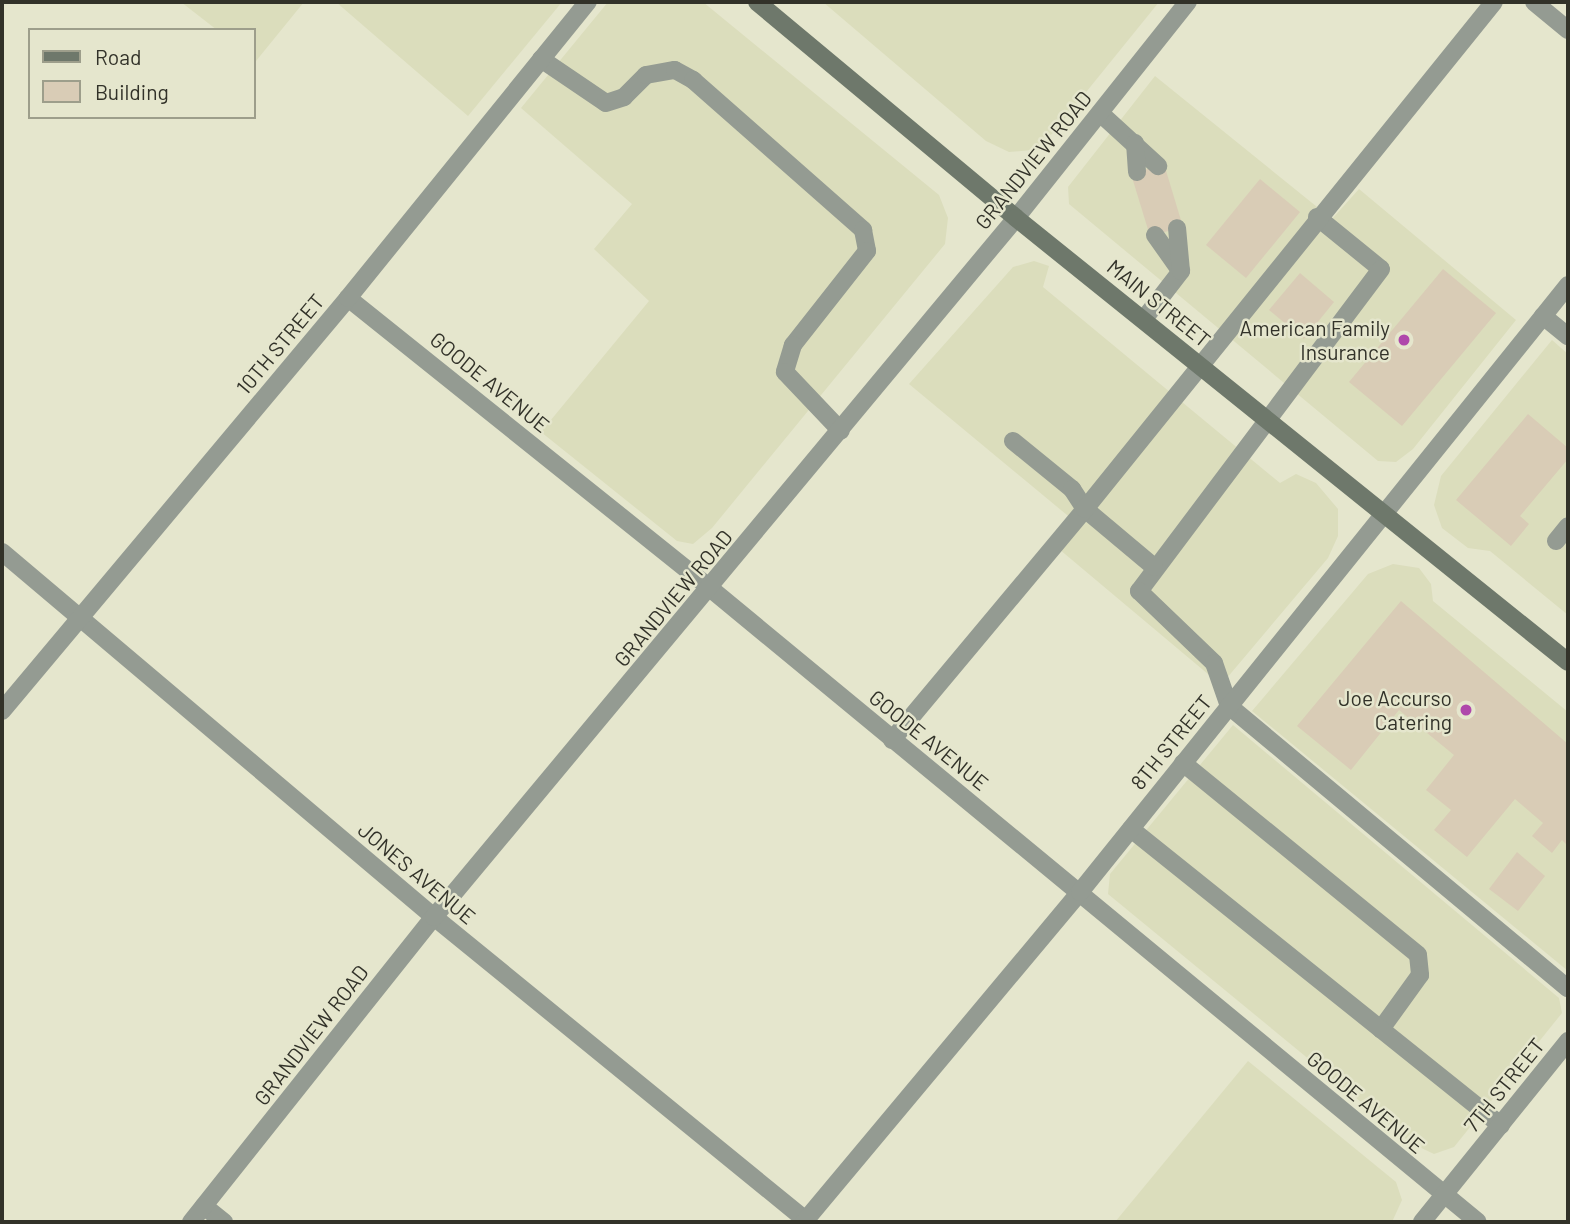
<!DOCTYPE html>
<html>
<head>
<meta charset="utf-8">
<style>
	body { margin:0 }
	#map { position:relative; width:1570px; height:1224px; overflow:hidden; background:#e5e6cd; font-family:Barlow,sans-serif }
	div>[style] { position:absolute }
	.built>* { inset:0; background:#dbddbc }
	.building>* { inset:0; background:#d9ccb6 }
	.service>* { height:18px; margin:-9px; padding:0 9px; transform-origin:9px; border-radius:9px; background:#949b92 }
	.minor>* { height:18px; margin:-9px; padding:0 9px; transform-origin:9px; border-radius:9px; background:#949b92 }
	.tertiary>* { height:18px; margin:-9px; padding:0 9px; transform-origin:9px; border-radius:9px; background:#949b92 }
	.secondary>* { height:18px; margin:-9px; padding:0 9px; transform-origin:9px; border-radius:9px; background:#6e786b }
	.dots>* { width:19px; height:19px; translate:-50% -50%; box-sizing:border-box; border:4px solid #e5e6cd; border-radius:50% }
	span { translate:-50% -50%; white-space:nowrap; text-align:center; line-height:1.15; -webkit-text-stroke:5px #e5e6cd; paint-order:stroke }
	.street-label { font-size:21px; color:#323229 }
	.poi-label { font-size:21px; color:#323229 }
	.right { translate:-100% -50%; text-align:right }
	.frame { position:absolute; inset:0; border:4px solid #323229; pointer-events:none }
	.legend { position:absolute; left:28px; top:28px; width:228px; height:91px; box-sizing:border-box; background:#e5e6cd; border:2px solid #9d9e8b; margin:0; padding:9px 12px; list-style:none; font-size:21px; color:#323229 }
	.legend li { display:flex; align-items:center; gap:14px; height:35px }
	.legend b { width:35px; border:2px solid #9d9e8b }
</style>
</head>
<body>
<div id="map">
	<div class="built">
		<div style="clip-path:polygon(181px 2px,304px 2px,256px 61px,254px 30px,217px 30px)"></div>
		<div style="clip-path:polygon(336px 2px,562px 2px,468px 116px)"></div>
		<div style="clip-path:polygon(608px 2px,703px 2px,939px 195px,948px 218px,945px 244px,712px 528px,693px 544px,677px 541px,541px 432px,649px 301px,594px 249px,632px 204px,521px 108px)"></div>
		<div style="clip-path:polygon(823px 2px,1159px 2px,1053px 133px,1032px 150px,1009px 152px,986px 141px)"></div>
		<div style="clip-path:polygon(1155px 76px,1332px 219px,1359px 189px,1516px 320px,1413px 449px,1396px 462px,1378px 461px,1069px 204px,1068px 187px)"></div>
		<div style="clip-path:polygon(1034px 261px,1049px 266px,1043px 287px,1280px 483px,1296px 474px,1316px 483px,1338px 509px,1338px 536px,1328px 558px,1221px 685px,1059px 549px,1079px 525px,909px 384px,1013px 267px)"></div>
		<div style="clip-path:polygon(1552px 340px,1568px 354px,1568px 615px,1490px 551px,1468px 548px,1442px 528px,1434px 505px,1441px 476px)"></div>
		<div style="clip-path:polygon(1393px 564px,1419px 568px,1431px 584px,1433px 601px,1568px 712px,1568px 971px,1252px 711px,1368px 574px)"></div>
		<div style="clip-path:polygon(1233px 725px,1559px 998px,1562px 1013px,1454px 1147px,1434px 1154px,1411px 1143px,1108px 894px,1110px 874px)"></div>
		<div style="clip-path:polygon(1248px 1061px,1396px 1182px,1402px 1200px,1392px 1222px,1115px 1222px)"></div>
	</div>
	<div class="building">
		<div style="clip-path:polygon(1164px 164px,1183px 227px,1150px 236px,1131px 174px)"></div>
		<div style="clip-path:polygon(1260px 179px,1300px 212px,1246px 278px,1206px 245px)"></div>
		<div style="clip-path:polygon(1443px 269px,1496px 313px,1402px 426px,1349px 382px)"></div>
		<div style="clip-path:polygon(1300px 273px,1334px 302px,1304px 339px,1269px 310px)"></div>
		<div style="clip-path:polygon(1528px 414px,1568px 448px,1568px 459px,1520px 516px,1529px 524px,1511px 546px,1456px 500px)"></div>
		<div style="clip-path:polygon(1401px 601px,1568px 744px,1568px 846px,1562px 840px,1552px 853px,1532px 836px,1543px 823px,1515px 799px,1467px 857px,1434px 830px,1451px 810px,1426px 790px,1454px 755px,1399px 710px,1351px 770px,1297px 726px)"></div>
		<div style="clip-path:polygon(1517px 852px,1545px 876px,1518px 911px,1489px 889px)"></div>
	</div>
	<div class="service">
		<div style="left:541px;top:59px;width:78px;rotate:34.1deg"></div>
		<div style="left:606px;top:103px;width:19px;rotate:-18deg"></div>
		<div style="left:624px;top:97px;width:31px;rotate:-45deg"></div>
		<div style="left:646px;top:75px;width:29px;rotate:-10deg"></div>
		<div style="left:675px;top:70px;width:21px;rotate:29deg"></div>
		<div style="left:693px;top:80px;width:227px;rotate:41.4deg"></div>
		<div style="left:863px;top:230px;width:21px;rotate:79deg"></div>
		<div style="left:867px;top:251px;width:120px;rotate:128.2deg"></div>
		<div style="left:793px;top:345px;width:28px;rotate:107deg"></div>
		<div style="left:785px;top:372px;width:81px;rotate:46.5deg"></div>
		<div style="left:1100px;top:113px;width:79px;rotate:42.4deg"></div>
		<div style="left:1135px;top:143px;width:29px;rotate:86deg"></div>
		<div style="left:1317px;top:217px;width:82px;rotate:39.1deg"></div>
		<div style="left:1381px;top:269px;width:403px;rotate:126.9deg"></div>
		<div style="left:1139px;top:591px;width:104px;rotate:43.8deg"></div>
		<div style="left:1214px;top:663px;width:46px;rotate:70.8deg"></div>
		<div style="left:1229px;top:706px;width:441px;rotate:39.8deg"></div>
		<div style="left:1155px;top:235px;width:42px;rotate:54.8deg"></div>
		<div style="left:1543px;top:316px;width:32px;rotate:39deg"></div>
		<div style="left:1144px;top:319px;width:61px;rotate:-52.4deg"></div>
		<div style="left:1181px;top:271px;width:43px;rotate:-95.3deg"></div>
		<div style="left:1013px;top:441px;width:76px;rotate:39.1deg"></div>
		<div style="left:1072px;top:489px;width:24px;rotate:57deg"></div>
		<div style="left:1085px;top:509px;width:90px;rotate:40deg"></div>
		<div style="left:1556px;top:541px;width:19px;rotate:-51deg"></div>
		<div style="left:892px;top:740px;width:301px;rotate:-50.1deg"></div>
		<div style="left:1085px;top:509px;width:651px;rotate:-51.11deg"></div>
		<div style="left:1183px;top:763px;width:303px;rotate:39.2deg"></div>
		<div style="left:1418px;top:955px;width:20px;rotate:84deg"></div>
		<div style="left:1420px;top:975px;width:67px;rotate:125.8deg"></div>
		<div style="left:1131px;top:829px;width:474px;rotate:38.7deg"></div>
	</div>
	<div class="minor">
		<div style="left:1534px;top:2px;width:44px;rotate:39.5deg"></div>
		<div style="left:1016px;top:218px;width:276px;rotate:-51.5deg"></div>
		<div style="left:348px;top:298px;width:465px;rotate:38.7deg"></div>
		<div style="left:711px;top:589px;width:994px;rotate:39.53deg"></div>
		<div style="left:2px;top:552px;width:566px;rotate:40.19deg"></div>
		<div style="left:434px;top:917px;width:483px;rotate:39.2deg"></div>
		<div style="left:2px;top:711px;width:539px;rotate:-50.04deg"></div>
		<div style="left:348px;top:298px;width:381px;rotate:-51deg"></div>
		<div style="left:204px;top:1206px;width:26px;rotate:39deg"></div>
		<div style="left:804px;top:1222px;width:430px;rotate:-50.1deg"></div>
		<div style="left:1080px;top:892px;width:779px;rotate:-51.2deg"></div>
		<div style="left:1422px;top:1222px;width:233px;rotate:-51.1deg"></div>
	</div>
	<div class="tertiary">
		<div style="left:191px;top:1222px;width:390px;rotate:-51.5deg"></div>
		<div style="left:434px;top:917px;width:910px;rotate:-50.22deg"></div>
	</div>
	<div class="secondary">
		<div style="left:757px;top:2px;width:337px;rotate:39.8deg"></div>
		<div style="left:1016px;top:218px;width:708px;rotate:38.81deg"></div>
	</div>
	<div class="dots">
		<div style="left:1404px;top:340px;background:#af48ab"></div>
		<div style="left:1466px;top:710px;background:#af48ab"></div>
	</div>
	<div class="street-label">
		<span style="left:1033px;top:160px;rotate:-51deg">GRANDVIEW ROAD</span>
		<span style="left:1159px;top:303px;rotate:39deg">MAIN STREET</span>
		<span style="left:280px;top:344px;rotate:-50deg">10TH STREET</span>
		<span style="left:490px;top:382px;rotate:39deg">GOODE AVENUE</span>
		<span style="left:673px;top:598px;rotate:-50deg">GRANDVIEW ROAD</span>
		<span style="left:929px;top:740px;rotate:39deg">GOODE AVENUE</span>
		<span style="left:1171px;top:742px;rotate:-51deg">8TH STREET</span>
		<span style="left:417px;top:873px;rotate:40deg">JONES AVENUE</span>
		<span style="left:311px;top:1035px;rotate:-52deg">GRANDVIEW ROAD</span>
		<span style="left:1504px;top:1085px;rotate:-51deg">7TH STREET</span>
		<span style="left:1366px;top:1102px;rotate:40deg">GOODE AVENUE</span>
	</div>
	<div class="poi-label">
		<span class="right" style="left:1390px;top:340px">American Family<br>Insurance</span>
		<span class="right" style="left:1452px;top:710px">Joe Accurso<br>Catering</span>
	</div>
	<div class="frame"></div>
	<ul class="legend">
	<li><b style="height:9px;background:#6e786b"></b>Road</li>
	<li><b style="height:19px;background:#d9ccb6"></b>Building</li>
	</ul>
</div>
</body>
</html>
